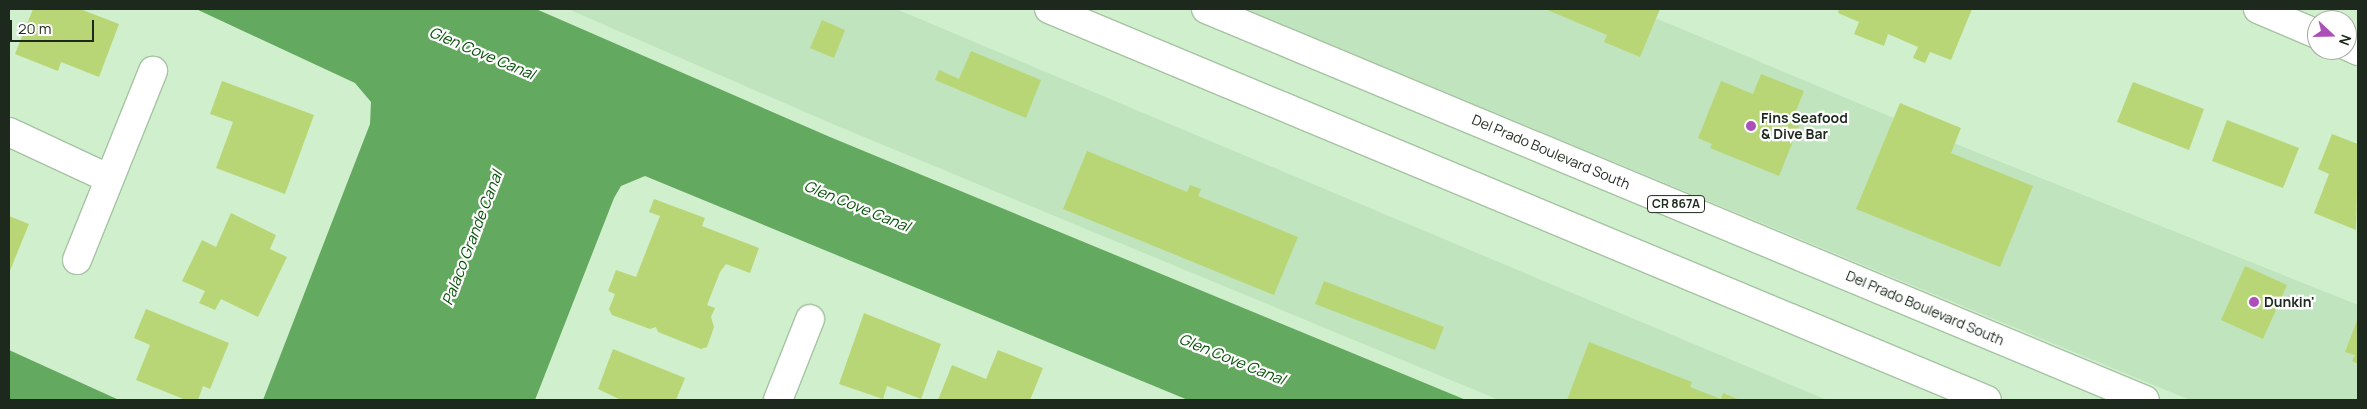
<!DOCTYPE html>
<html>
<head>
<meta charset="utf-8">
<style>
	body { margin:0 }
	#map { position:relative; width:2367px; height:409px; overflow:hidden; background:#d0efcd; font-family:Manrope,sans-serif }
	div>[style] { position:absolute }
	.built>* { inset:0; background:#c0e4bd }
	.water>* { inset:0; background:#64a960 }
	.building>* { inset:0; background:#b9d676 }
	.roads { filter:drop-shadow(1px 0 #a5c3a2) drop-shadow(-1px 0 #a5c3a2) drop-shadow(0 1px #a5c3a2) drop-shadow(0 -1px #a5c3a2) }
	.street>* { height:28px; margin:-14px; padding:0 14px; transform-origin:14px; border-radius:14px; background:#fff }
	.primary>* { height:28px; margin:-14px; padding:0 14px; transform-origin:14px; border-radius:14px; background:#fff }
	.dots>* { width:14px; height:14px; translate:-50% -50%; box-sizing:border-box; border:2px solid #fff; border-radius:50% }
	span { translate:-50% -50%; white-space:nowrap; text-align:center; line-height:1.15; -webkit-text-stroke:4.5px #fff; paint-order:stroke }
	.shield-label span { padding:1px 4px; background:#fff; border:1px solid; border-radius:4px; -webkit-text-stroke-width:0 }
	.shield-label { font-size:12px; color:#1d291c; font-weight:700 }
	.poi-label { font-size:14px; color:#1d291c; font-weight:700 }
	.left { translate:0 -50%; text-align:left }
	.street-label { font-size:14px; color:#1d291c }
	.water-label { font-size:15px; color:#035105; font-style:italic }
	.frame { position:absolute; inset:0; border:10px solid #1d291c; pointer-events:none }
	.north { position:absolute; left:2307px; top:10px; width:50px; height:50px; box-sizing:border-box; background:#fff; border:1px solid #a5a9a4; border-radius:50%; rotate:111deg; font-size:14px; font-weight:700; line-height:20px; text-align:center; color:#1d291c }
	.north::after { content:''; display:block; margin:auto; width:18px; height:22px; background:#ac4fb8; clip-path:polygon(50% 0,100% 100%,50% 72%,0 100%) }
	.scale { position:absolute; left:10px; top:20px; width:84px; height:22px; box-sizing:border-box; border:2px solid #1d291c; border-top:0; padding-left:6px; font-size:15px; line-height:18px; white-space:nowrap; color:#1d291c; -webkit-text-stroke:4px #fff; paint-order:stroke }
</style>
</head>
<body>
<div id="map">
	<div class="built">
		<div style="clip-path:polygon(568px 9px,896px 9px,1827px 400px,1499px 400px,835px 125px)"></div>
		<div style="clip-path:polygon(1244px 9px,1634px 9px,1946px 140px,2358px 305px,2358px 400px,2190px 400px)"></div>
	</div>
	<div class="water">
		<div style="clip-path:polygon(196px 9px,536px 9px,830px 137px,1466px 400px,1188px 400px,645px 176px,621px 186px,614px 198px,535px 400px,263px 400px,370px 124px,371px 102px,355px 83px)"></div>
		<div style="clip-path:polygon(9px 350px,119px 400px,9px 400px)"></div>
	</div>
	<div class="building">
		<div style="clip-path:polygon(33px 9px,80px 9px,119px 24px,99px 77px,61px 62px,58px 71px,15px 54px)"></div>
		<div style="clip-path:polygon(1545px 9px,1660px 9px,1640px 57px,1604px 42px,1607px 35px)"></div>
		<div style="clip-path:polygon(1839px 9px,1972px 9px,1951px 60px,1930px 52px,1925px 63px,1913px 58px,1918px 47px,1888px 34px,1884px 46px,1854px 34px,1859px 22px,1838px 13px)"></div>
		<div style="clip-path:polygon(822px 20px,845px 30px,834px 58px,810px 48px)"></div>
		<div style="clip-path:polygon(971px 51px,1041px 80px,1026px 118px,935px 80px,939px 70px,959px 79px)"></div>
		<div style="clip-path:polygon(1761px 74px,1804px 91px,1796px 111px,1804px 114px,1779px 176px,1710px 148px,1712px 144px,1698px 138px,1721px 81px,1753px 94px)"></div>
		<div style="clip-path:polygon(222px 81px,314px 115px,285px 194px,216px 168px,233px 122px,210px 114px)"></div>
		<div style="clip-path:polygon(2133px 82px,2204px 109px,2189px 150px,2117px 122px)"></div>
		<div style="clip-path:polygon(1900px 103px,1961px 128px,1951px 153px,2033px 186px,2000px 267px,1856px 209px)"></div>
		<div style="clip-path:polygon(2227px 120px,2299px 148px,2283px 188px,2212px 161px)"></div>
		<div style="clip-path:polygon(2332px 134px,2358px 144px,2356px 230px,2314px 213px,2329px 174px,2318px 169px)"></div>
		<div style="clip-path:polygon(1087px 151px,1187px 192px,1190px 185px,1201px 189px,1198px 196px,1298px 237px,1274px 295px,1063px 209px)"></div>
		<div style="clip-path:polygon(654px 199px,705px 218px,702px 226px,759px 248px,750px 273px,726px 264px,720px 272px,707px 305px,715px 308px,711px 317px,714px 327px,707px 347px,701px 349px,658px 332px,656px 327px,650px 329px,612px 315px,609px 309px,615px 294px,608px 291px,616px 270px,636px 277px,660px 216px,649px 212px)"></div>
		<div style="clip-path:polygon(231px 213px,276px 235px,270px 249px,287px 257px,258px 317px,221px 299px,215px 310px,199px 303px,205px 291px,182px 281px,202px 240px,216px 247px)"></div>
		<div style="clip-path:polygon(9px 216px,29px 224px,9px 273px)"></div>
		<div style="clip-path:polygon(2245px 266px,2287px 285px,2263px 339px,2221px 320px)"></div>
		<div style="clip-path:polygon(1324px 281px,1444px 327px,1435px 350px,1315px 304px)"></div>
		<div style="clip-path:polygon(146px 309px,229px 343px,210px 389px,203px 386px,198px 400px,186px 400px,136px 380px,150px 345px,134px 338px)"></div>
		<div style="clip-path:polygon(864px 313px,941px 344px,921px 399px,887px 386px,883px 399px,839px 384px)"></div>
		<div style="clip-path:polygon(2358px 318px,2358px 364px,2352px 361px,2355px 355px,2345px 352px)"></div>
		<div style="clip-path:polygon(1589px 342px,1692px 382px,1690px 387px,1721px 399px,1723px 393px,1740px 400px,1567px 400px)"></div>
		<div style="clip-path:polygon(613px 349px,685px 378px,676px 400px,621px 400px,598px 389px)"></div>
		<div style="clip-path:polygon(998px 350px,1043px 368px,1030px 400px,938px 400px,952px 365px,986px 379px)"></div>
	</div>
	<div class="roads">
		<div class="street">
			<div style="left:2258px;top:9px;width:64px;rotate:23deg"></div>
			<div style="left:2347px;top:46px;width:12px;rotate:24deg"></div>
			<div style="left:9px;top:132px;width:111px;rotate:25deg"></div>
			<div style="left:77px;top:260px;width:204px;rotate:-68.1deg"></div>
			<div style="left:778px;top:400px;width:87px;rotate:-68.4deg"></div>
		</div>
		<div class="primary">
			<div style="left:1049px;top:9px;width:1016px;rotate:22.63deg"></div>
			<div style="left:1206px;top:9px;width:1017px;rotate:22.61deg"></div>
		</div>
	</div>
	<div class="dots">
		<div style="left:1751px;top:126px;background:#ac4fb8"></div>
		<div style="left:2254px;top:302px;background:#ac4fb8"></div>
	</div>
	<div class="shield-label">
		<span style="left:1676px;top:204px">CR 867A</span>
	</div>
	<div class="poi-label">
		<span class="left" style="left:1761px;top:126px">Fins Seafood<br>&amp; Dive Bar</span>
		<span class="left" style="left:2264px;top:302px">Dunkin'</span>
	</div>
	<div class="street-label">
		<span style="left:1551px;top:152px;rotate:23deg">Del Prado Boulevard South</span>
		<span style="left:1925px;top:308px;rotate:23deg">Del Prado Boulevard South</span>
	</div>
	<div class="water-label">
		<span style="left:482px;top:53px;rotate:23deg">Glen Cove Canal</span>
		<span style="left:857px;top:206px;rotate:22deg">Glen Cove Canal</span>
		<span style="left:472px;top:238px;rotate:-69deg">Palaco Grande Canal</span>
		<span style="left:1232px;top:359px;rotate:22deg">Glen Cove Canal</span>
	</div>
	<div class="frame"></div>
	<div class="north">N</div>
	<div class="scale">20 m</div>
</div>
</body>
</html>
